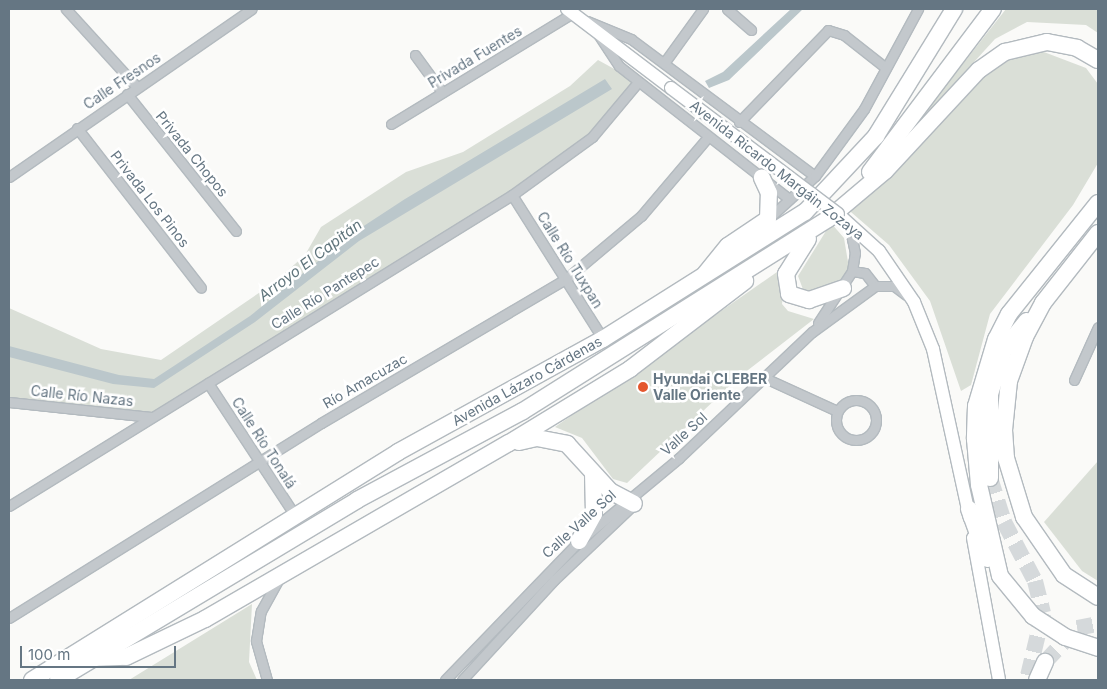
<!DOCTYPE html>
<html>
<head>
<meta charset="utf-8">
<style>
	body { margin:0 }
	#map { position:relative; width:1107px; height:689px; overflow:hidden; background:#fafaf8; font-family:Inter,sans-serif }
	div>[style] { position:absolute }
	.green>* { inset:0; background:#dadfd7 }
	.water>* { inset:0; background:#bbc7cb }
	.highway-tunnel>* { height:16px; margin-top:-8px; transform-origin:0; background:repeating-linear-gradient(90deg,#d5d9db 0 16px,transparent 0 24px) }
	.roads { filter:drop-shadow(1px 0 #b3babf) drop-shadow(-1px 0 #b3babf) drop-shadow(0 1px #b3babf) drop-shadow(0 -1px #b3babf) }
	.street>* { height:9px; margin:-4.5px; padding:0 4.5px; transform-origin:4.5px; border-radius:4.5px; background:#c3c8cc }
	.street>.ring { margin:-4.5px; padding:0; box-sizing:content-box; background:none; border:9px solid #c3c8cc; border-radius:50% }
	.secondary>* { height:12px; margin:-6px; padding:0 6px; transform-origin:6px; border-radius:6px; background:#fff }
	.highway>* { height:16px; margin:-8px; padding:0 8px; transform-origin:8px; border-radius:8px; background:#fff }
	.bridges { filter:drop-shadow(1px 0 #b3babf) drop-shadow(-1px 0 #b3babf) drop-shadow(0 1px #b3babf) drop-shadow(0 -1px #b3babf) }
	.secondary-bridge>* { height:12px; margin:-6px; padding:0 6px; transform-origin:6px; border-radius:6px; background:#fff }
	.dots>* { width:14px; height:14px; translate:-50% -50%; box-sizing:border-box; border:2px solid #fff; border-radius:50% }
	span { translate:-50% -50%; white-space:nowrap; text-align:center; line-height:1.15; -webkit-text-stroke:5px #fff; paint-order:stroke }
	.street-label { font-size:14px; color:#657683 }
	.poi-label { font-size:14px; color:#657683; font-weight:700 }
	.left { translate:0 -50%; text-align:left }
	.water-label { font-size:15px; color:#60757c; font-style:italic }
	.frame { position:absolute; inset:0; border:10px solid #657683; pointer-events:none }
	.scale { position:absolute; left:20px; top:646px; width:156px; height:22px; box-sizing:border-box; border:2px solid #657683; border-top:0; padding-left:6px; font-size:15px; line-height:18px; white-space:nowrap; color:#657683; -webkit-text-stroke:4px #fff; paint-order:stroke }
</style>
</head>
<body>
<div id="map">
	<div class="green">
		<div style="clip-path:polygon(1006px 9px,1098px 9px,1098px 33px,1086px 25px,1027px 22px,995px 39px,903px 140px)"></div>
		<div style="clip-path:polygon(1036px 49px,1086px 68px,1098px 84px,1098px 163px,1073px 205px,990px 314px,971px 385px,961px 391px,930px 301px,889px 245px,844px 206px,989px 61px)"></div>
		<div style="clip-path:polygon(598px 60px,638px 82px,602px 127px,512px 195px,151px 417px,9px 402px,9px 308px,101px 349px,161px 360px,275px 282px,305px 255px,321px 227px,406px 172px,463px 152px,570px 86px)"></div>
		<div style="clip-path:polygon(831px 223px,844px 238px,849px 268px,841px 281px,822px 293px,804px 292px,798px 276px)"></div>
		<div style="clip-path:polygon(787px 265px,782px 304px,788px 311px,814px 319px,739px 377px,627px 483px,613px 479px,582px 438px,555px 427px)"></div>
		<div style="clip-path:polygon(1098px 461px,1098px 581px,1082px 571px,1044px 522px)"></div>
		<div style="clip-path:polygon(252px 604px,249px 662px,257px 680px,129px 680px)"></div>
	</div>
	<div class="water">
		<div style="clip-path:polygon(791px 9px,803px 9px,729px 80px,709px 88px,705px 81px,723px 72px)"></div>
		<div style="clip-path:polygon(605px 79px,612px 89px,359px 241px,255px 322px,154px 388px,113px 384px,9px 357px,9px 346px,119px 375px,154px 379px,250px 316px,353px 233px,405px 199px)"></div>
	</div>
	<div class="highway-tunnel">
		<div style="left:990px;top:478px;width:46px;rotate:72.3deg"></div>
		<div style="left:1004px;top:522px;width:67px;rotate:62.3deg"></div>
		<div style="left:1035px;top:581px;width:33px;rotate:76deg"></div>
		<div style="left:1043px;top:613px;width:69px;rotate:103.4deg"></div>
		<div style="left:1045px;top:662px;width:47px;rotate:-46.7deg"></div>
		<div style="left:1077px;top:628px;width:21px;rotate:-11deg"></div>
	</div>
	<div class="roads">
		<div class="street">
			<div style="left:66px;top:9px;width:105px;rotate:47.7deg"></div>
			<div style="left:727px;top:9px;width:32px;rotate:41deg"></div>
			<div style="left:587px;top:21px;width:48px;rotate:22.2deg"></div>
			<div style="left:631px;top:39px;width:229px;rotate:36.7deg"></div>
			<div style="left:596px;top:31px;width:42px;rotate:56.7deg"></div>
			<div style="left:619px;top:66px;width:216px;rotate:38deg"></div>
			<div style="left:415px;top:55px;width:46px;rotate:53.9deg"></div>
			<div style="left:664px;top:63px;width:67px;rotate:-54.2deg"></div>
			<div style="left:127px;top:94px;width:175px;rotate:51.5deg"></div>
			<div style="left:739px;top:122px;width:128px;rotate:-45.9deg"></div>
			<div style="left:828px;top:30px;width:17px;rotate:17deg"></div>
			<div style="left:844px;top:35px;width:53px;rotate:38.2deg"></div>
			<div style="left:391px;top:124px;width:213px;rotate:-31.4deg"></div>
			<div style="left:77px;top:128px;width:202px;rotate:52.2deg"></div>
			<div style="left:9px;top:177px;width:295px;rotate:-34.7deg"></div>
			<div style="left:512px;top:195px;width:170px;rotate:57.7deg"></div>
			<div style="left:769px;top:218px;width:62px;rotate:-42.4deg"></div>
			<div style="left:815px;top:176px;width:83px;rotate:-53.8deg"></div>
			<div style="left:864px;top:109px;width:114px;rotate:-61.6deg"></div>
			<div style="left:852px;top:271px;width:13px;rotate:9deg"></div>
			<div style="left:865px;top:273px;width:16px;rotate:52deg"></div>
			<div style="left:818px;top:323px;width:62px;rotate:-56.8deg"></div>
			<div style="left:852px;top:271px;width:18px;rotate:-81deg"></div>
			<div style="left:855px;top:253px;width:29px;rotate:-102deg"></div>
			<div style="left:765px;top:378px;width:79px;rotate:24.6deg"></div>
			<div style="left:1074px;top:380px;width:58px;rotate:-65.6deg"></div>
			<div style="left:208px;top:383px;width:160px;rotate:56.7deg"></div>
			<div class="ring" style="left:836px;top:400px;width:31px;height:31px"></div>
			<div style="left:9px;top:402px;width:143px;rotate:6deg"></div>
			<div style="left:9px;top:506px;width:591px;rotate:-31.73deg"></div>
			<div style="left:512px;top:195px;width:99px;rotate:-35.9deg"></div>
			<div style="left:592px;top:137px;width:72px;rotate:-50.1deg"></div>
			<div style="left:9px;top:618px;width:368px;rotate:-32deg"></div>
			<div style="left:321px;top:423px;width:286px;rotate:-30.5deg"></div>
			<div style="left:567px;top:278px;width:97px;rotate:-40deg"></div>
			<div style="left:641px;top:216px;width:104px;rotate:-49.7deg"></div>
			<div style="left:267px;top:680px;width:41px;rotate:-105.8deg"></div>
			<div style="left:256px;top:641px;width:30px;rotate:-81deg"></div>
			<div style="left:261px;top:611px;width:35px;rotate:-61deg"></div>
			<div style="left:445px;top:680px;width:193px;rotate:-46deg"></div>
			<div style="left:579px;top:541px;width:130px;rotate:-39.7deg"></div>
			<div style="left:679px;top:458px;width:183px;rotate:-43.5deg"></div>
			<div style="left:812px;top:332px;width:78px;rotate:-36.1deg"></div>
			<div style="left:875px;top:286px;width:19px"></div>
			<div style="left:894px;top:286px;width:15px;rotate:37deg"></div>
			<div style="left:462px;top:680px;width:136px;rotate:-47.4deg"></div>
			<div style="left:554px;top:580px;width:112px;rotate:-43.5deg"></div>
		</div>
		<div class="secondary">
			<div style="left:567px;top:9px;width:131px;rotate:37.2deg"></div>
			<div style="left:838px;top:214px;width:55px;rotate:42.1deg"></div>
			<div style="left:879px;top:251px;width:62px;rotate:55.5deg"></div>
			<div style="left:914px;top:302px;width:51px;rotate:68deg"></div>
			<div style="left:933px;top:349px;width:173px;rotate:77.7deg"></div>
			<div style="left:973px;top:538px;width:144px;rotate:79.6deg"></div>
		</div>
		<div class="highway">
			<div style="left:870px;top:172px;width:204px;rotate:-53deg"></div>
			<div style="left:1098px;top:203px;width:142px;rotate:128.7deg"></div>
			<div style="left:1009px;top:314px;width:28px;rotate:117deg"></div>
			<div style="left:996px;top:339px;width:70px;rotate:106.6deg"></div>
			<div style="left:976px;top:406px;width:33px;rotate:92deg"></div>
			<div style="left:975px;top:439px;width:46px;rotate:85deg"></div>
			<div style="left:979px;top:485px;width:93px;rotate:77deg"></div>
			<div style="left:1000px;top:576px;width:52px;rotate:50.5deg"></div>
			<div style="left:1033px;top:616px;width:38px;rotate:33deg"></div>
			<div style="left:1065px;top:637px;width:35px;rotate:18deg"></div>
			<div style="left:1098px;top:233px;width:89px;rotate:128.2deg"></div>
			<div style="left:1043px;top:303px;width:38px;rotate:118deg"></div>
			<div style="left:1025px;top:337px;width:47px;rotate:110deg"></div>
			<div style="left:1009px;top:381px;width:49px;rotate:95.8deg"></div>
			<div style="left:1004px;top:430px;width:28px;rotate:86deg"></div>
			<div style="left:1006px;top:458px;width:62px;rotate:73deg"></div>
			<div style="left:1024px;top:517px;width:70px;rotate:55.4deg"></div>
			<div style="left:1064px;top:575px;width:40px;rotate:32.9deg"></div>
			<div style="left:808px;top:239px;width:41px;rotate:122.2deg"></div>
			<div style="left:786px;top:274px;width:20px;rotate:81deg"></div>
			<div style="left:789px;top:294px;width:21px;rotate:17deg"></div>
			<div style="left:809px;top:300px;width:36px;rotate:-19deg"></div>
			<div style="left:705px;top:274px;width:36px;rotate:-51deg"></div>
			<div style="left:728px;top:246px;width:48px;rotate:-34deg"></div>
			<div style="left:768px;top:219px;width:26px;rotate:-88deg"></div>
			<div style="left:769px;top:193px;width:17px;rotate:-115deg"></div>
			<div style="left:519px;top:442px;width:18px;rotate:-13deg"></div>
			<div style="left:537px;top:438px;width:31px;rotate:11deg"></div>
			<div style="left:567px;top:444px;width:64px;rotate:47.5deg"></div>
			<div style="left:610px;top:491px;width:27px;rotate:28deg"></div>
			<div style="left:990px;top:478px;width:84px;rotate:-90deg"></div>
			<div style="left:990px;top:394px;width:47px;rotate:-72.7deg"></div>
			<div style="left:1004px;top:349px;width:36px;rotate:-51deg"></div>
			<div style="left:969px;top:509px;width:53px;rotate:70.2deg"></div>
			<div style="left:579px;top:541px;width:31px;rotate:-61deg"></div>
			<div style="left:594px;top:514px;width:41px;rotate:-91.4deg"></div>
			<div style="left:93px;top:658px;width:33px;rotate:-2deg"></div>
			<div style="left:126px;top:657px;width:88px;rotate:-25.7deg"></div>
			<div style="left:205px;top:619px;width:351px;rotate:-30.1deg"></div>
			<div style="left:509px;top:443px;width:142px;rotate:-31.4deg"></div>
			<div style="left:630px;top:369px;width:145px;rotate:-37.4deg"></div>
			<div style="left:32px;top:680px;width:431px;rotate:-31.9deg"></div>
			<div style="left:398px;top:452px;width:234px;rotate:-28.9deg"></div>
			<div style="left:603px;top:339px;width:239px;rotate:-32.2deg"></div>
			<div style="left:805px;top:212px;width:104px;rotate:-46.9deg"></div>
			<div style="left:876px;top:136px;width:149px;rotate:-58.4deg"></div>
			<div style="left:58px;top:680px;width:349px;rotate:-31deg"></div>
			<div style="left:357px;top:500px;width:188px;rotate:-28.2deg"></div>
			<div style="left:523px;top:411px;width:360px;rotate:-32.2deg"></div>
			<div style="left:828px;top:219px;width:75px;rotate:-40.1deg"></div>
			<div style="left:885px;top:171px;width:138px;rotate:-47.1deg"></div>
			<div style="left:979px;top:70px;width:32px;rotate:-35deg"></div>
			<div style="left:1005px;top:52px;width:43px;rotate:-13.4deg"></div>
			<div style="left:1047px;top:42px;width:31px;rotate:11deg"></div>
			<div style="left:1077px;top:48px;width:24px;rotate:30deg"></div>
			<div style="left:1037px;top:680px;width:20px;rotate:-66deg"></div>
		</div>
	</div>
	<div class="bridges">
		<div class="secondary-bridge">
			<div style="left:671px;top:88px;width:209px;rotate:37deg"></div>
		</div>
	</div>
	<div class="dots">
		<div style="left:643px;top:387px;background:#e4572e"></div>
	</div>
	<div class="street-label">
		<span style="left:475px;top:57px;rotate:-31deg">Privada Fuentes</span>
		<span style="left:122px;top:81px;rotate:-34deg">Calle Fresnos</span>
		<span style="left:192px;top:154px;rotate:51deg">Privada Chopos</span>
		<span style="left:777px;top:170px;rotate:38deg">Avenida Ricardo Margáin Zozaya</span>
		<span style="left:150px;top:199px;rotate:52deg">Privada Los Pinos</span>
		<span style="left:570px;top:260px;rotate:58deg">Calle Río Tuxpan</span>
		<span style="left:325px;top:293px;rotate:-32deg">Calle Río Pantepec</span>
		<span style="left:365px;top:381px;rotate:-30deg">Río Amacuzac</span>
		<span style="left:527px;top:381px;rotate:-29deg">Avenida Lázaro Cárdenas</span>
		<span style="left:82px;top:396px;rotate:6deg">Calle Río Nazas</span>
		<span style="left:684px;top:434px;rotate:-42deg">Valle Sol</span>
		<span style="left:264px;top:443px;rotate:57deg">Calle Río Tonalá</span>
		<span style="left:579px;top:524px;rotate:-42deg">Calle Valle Sol</span>
	</div>
	<div class="poi-label">
		<span class="left" style="left:653px;top:387px">Hyundai CLEBER<br>Valle Oriente</span>
	</div>
	<div class="water-label">
		<span style="left:310px;top:260px;rotate:-37deg">Arroyo El Capitán</span>
	</div>
	<div class="frame"></div>
	<div class="scale">100 m</div>
</div>
</body>
</html>
